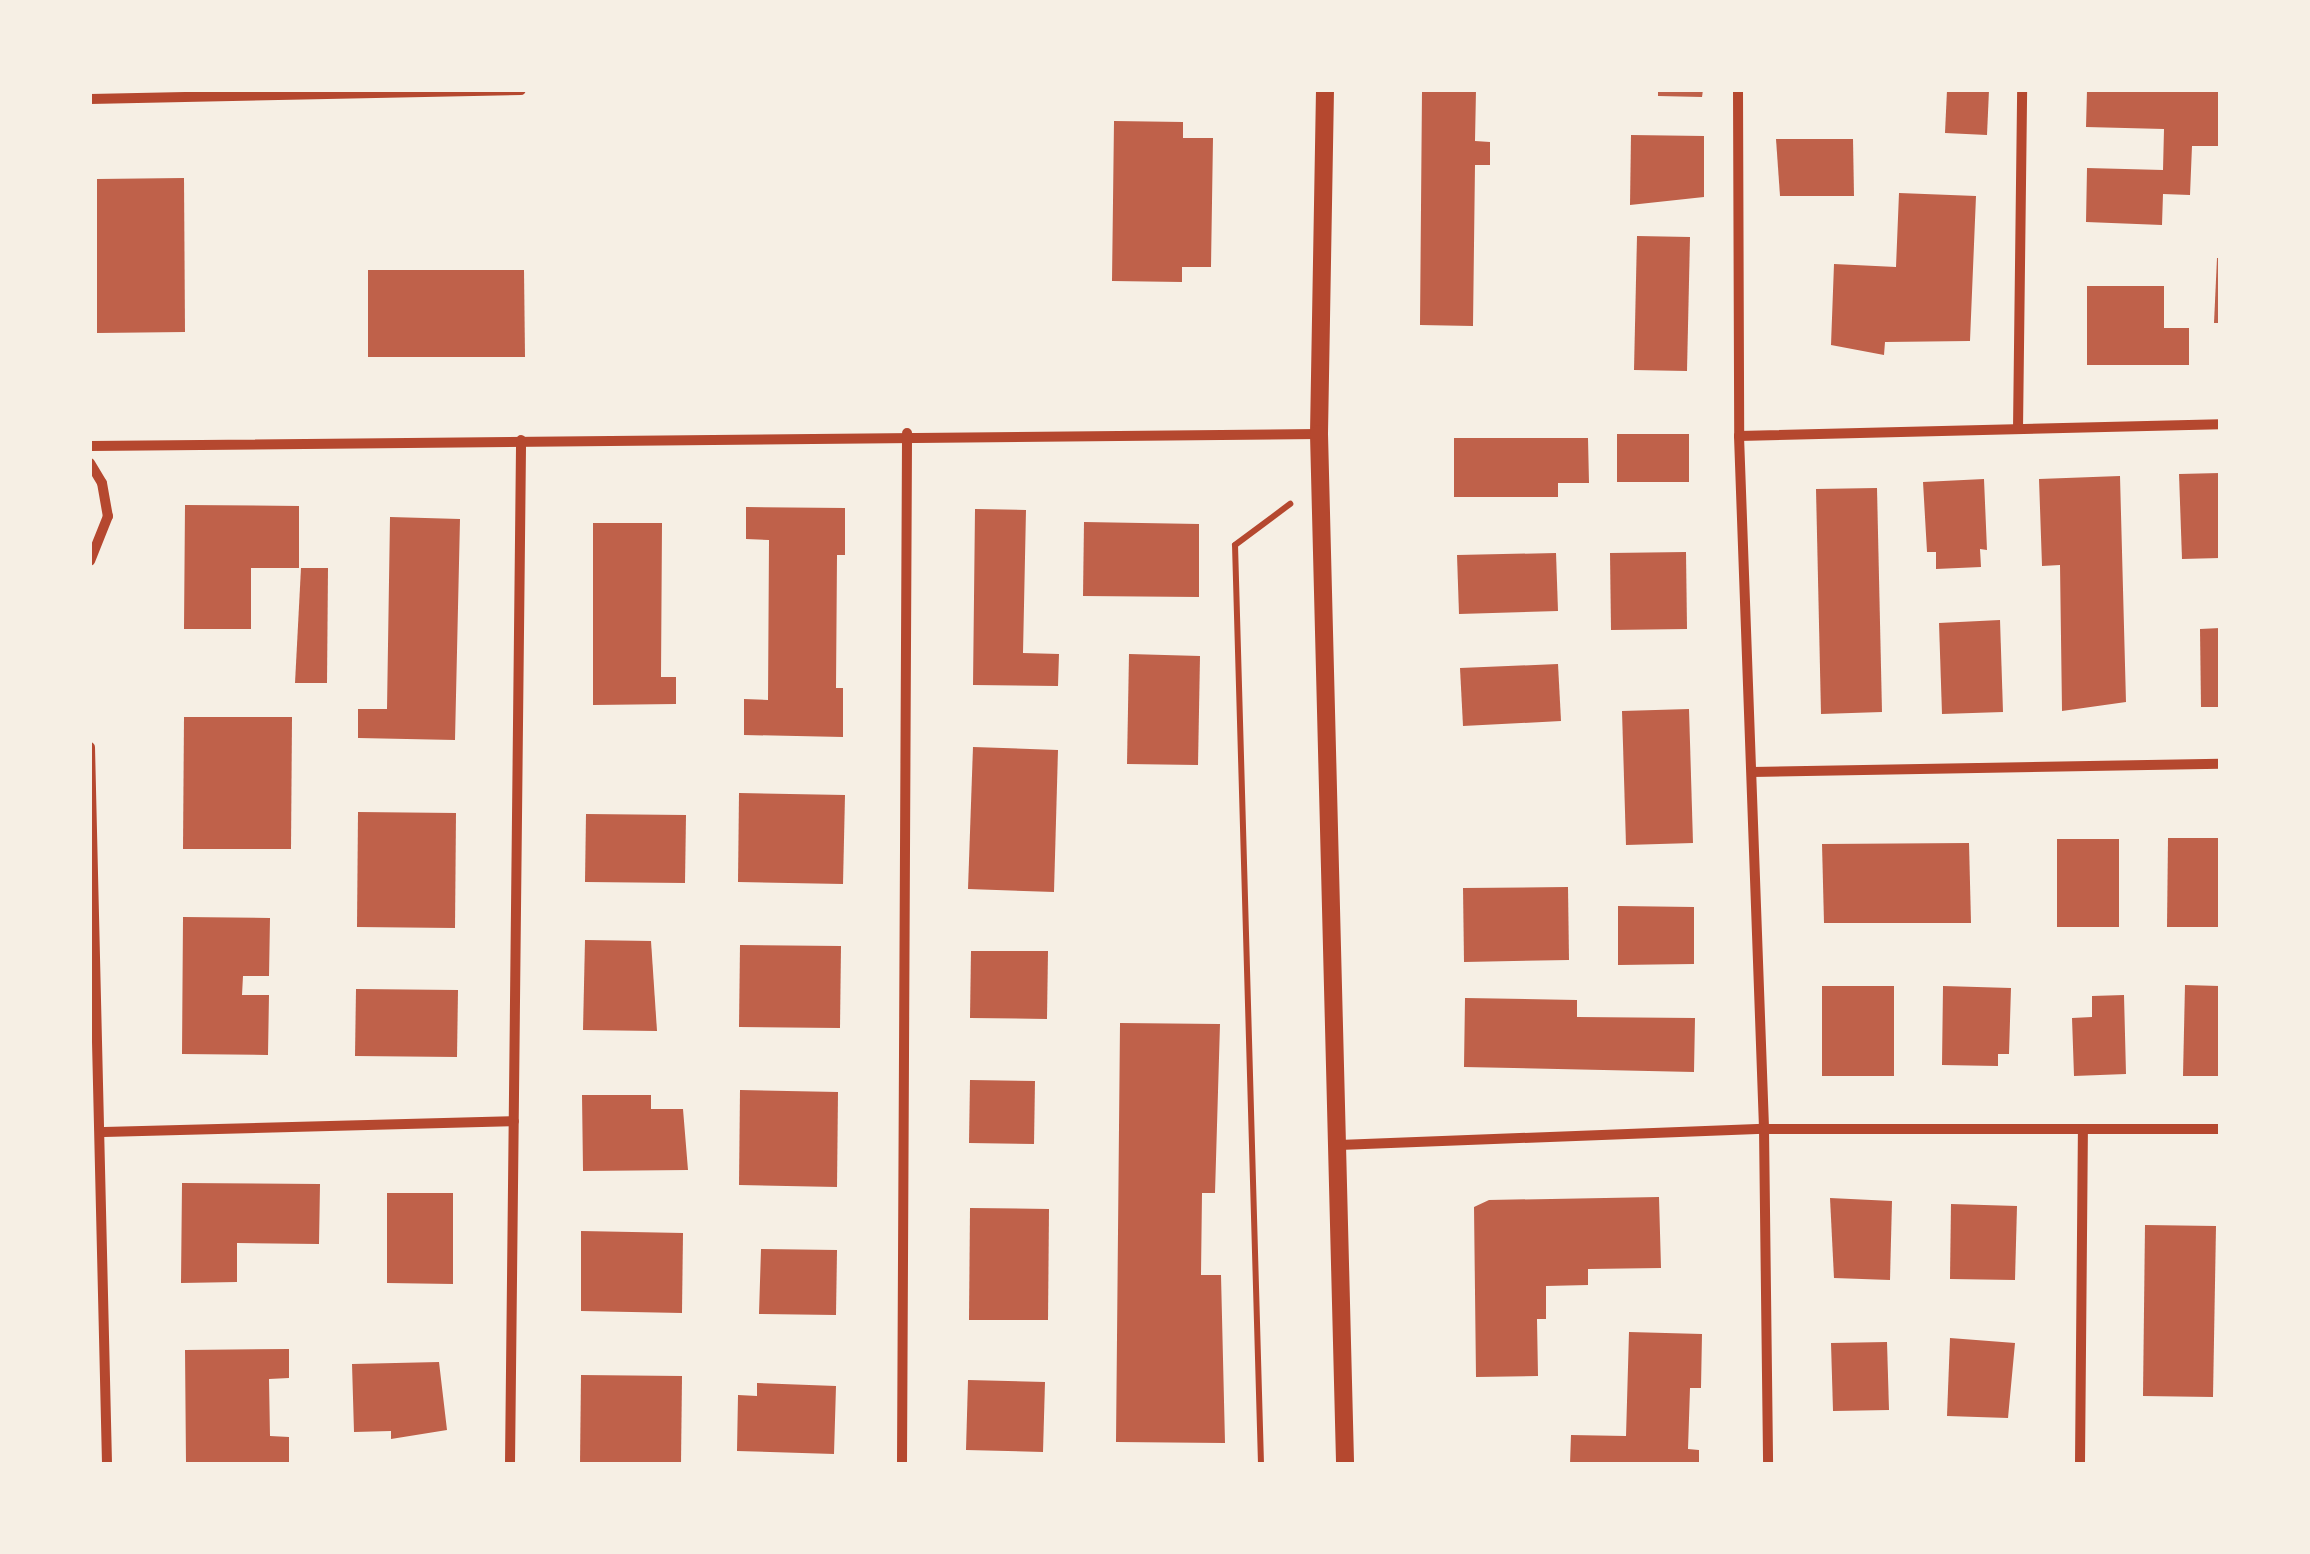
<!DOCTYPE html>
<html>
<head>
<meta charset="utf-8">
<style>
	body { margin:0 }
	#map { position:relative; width:2310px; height:1554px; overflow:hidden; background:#f6efe4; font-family:"Noto Sans",sans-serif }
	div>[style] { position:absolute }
	.building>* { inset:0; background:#bf614a }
	.path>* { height:6px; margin:-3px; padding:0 3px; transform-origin:3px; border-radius:3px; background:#b5482f }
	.minor>* { height:10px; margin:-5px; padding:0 5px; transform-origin:5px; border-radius:5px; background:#b5482f }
	.tertiary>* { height:18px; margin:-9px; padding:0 9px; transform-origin:9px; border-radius:9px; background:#b5482f }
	span { translate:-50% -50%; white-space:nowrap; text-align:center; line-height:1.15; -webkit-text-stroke:10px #f6efe4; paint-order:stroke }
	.frame { position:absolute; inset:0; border:92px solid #f6efe4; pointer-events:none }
</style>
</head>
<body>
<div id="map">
	<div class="building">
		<div style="clip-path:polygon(1422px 90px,1476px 90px,1475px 141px,1490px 142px,1490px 165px,1475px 165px,1473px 326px,1420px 325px)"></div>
		<div style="clip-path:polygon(1658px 90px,1703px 90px,1702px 97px,1658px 96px)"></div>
		<div style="clip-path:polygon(1947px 90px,1989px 90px,1987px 135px,1945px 133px)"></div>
		<div style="clip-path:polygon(2087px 90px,2220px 90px,2220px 146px,2192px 146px,2190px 195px,2163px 194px,2162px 225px,2086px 222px,2087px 168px,2163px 170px,2164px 129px,2086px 127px)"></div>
		<div style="clip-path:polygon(1114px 121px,1183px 122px,1183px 138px,1213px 138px,1211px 267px,1182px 267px,1182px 282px,1112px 281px)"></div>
		<div style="clip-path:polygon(1631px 135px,1704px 136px,1704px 197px,1630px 205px)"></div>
		<div style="clip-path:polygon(1776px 139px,1853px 139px,1854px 196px,1780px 196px)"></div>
		<div style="clip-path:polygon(184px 178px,185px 332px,97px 333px,97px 179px)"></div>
		<div style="clip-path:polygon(1899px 193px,1976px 196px,1970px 341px,1885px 342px,1884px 355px,1831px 345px,1834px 264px,1896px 267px)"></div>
		<div style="clip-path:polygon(1637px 236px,1690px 237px,1687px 371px,1634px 370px)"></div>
		<div style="clip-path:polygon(2217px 258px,2220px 258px,2220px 323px,2214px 323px)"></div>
		<div style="clip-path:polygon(368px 270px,524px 270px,525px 357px,368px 357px)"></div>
		<div style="clip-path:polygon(2087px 286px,2164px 286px,2164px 328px,2189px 328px,2189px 365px,2087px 365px)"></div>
		<div style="clip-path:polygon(1617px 434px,1689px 434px,1689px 482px,1617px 482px)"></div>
		<div style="clip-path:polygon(1454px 438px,1588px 438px,1589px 483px,1558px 483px,1558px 497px,1454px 497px)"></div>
		<div style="clip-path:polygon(2220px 473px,2220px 558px,2182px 559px,2179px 474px)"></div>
		<div style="clip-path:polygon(2120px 476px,2126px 702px,2062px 711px,2060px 565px,2042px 566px,2039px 479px)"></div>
		<div style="clip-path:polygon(1984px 479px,1987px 550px,1980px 549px,1981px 567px,1936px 569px,1936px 552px,1927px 552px,1923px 482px)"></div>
		<div style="clip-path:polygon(1877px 488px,1882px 712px,1821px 714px,1816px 489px)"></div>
		<div style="clip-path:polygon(185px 505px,299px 506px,299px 568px,251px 568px,251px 629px,184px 629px)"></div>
		<div style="clip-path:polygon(746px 507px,845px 508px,845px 555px,837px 555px,836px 688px,843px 688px,843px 737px,744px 735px,744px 699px,768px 700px,769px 540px,746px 539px)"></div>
		<div style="clip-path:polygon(975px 509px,1026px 510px,1023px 653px,1059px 654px,1058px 686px,973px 685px)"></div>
		<div style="clip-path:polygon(390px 517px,460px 519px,455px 740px,358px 738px,358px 709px,387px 709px)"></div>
		<div style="clip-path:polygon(1084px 522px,1199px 524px,1199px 597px,1083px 596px)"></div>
		<div style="clip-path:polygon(593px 523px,662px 523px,661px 677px,676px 677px,676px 704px,593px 705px)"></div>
		<div style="clip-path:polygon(1686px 552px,1687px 629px,1611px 630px,1610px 553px)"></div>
		<div style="clip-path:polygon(1556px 553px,1558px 611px,1459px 614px,1457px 555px)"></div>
		<div style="clip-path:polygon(301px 568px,328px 568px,327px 683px,295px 683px)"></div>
		<div style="clip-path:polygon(2000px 620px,2003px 712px,1942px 714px,1939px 623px)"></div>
		<div style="clip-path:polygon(2220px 628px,2220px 707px,2201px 707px,2200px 629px)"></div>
		<div style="clip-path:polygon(1129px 654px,1200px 656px,1198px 765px,1127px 764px)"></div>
		<div style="clip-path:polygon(1558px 664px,1561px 721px,1463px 726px,1460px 668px)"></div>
		<div style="clip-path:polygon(1689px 709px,1693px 843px,1626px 845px,1622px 711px)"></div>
		<div style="clip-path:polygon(184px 717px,292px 717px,291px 849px,183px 849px)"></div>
		<div style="clip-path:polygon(973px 747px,1058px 750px,1054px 892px,968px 889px)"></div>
		<div style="clip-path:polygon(739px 793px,845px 795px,843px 884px,738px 882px)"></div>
		<div style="clip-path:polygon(358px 812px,456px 813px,455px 928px,357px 927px)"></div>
		<div style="clip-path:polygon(586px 814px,686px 815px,685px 883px,585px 882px)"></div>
		<div style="clip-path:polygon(2168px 838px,2220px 838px,2220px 927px,2167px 927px)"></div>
		<div style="clip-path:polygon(2057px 839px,2119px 839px,2119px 927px,2057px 927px)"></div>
		<div style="clip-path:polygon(1969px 843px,1971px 923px,1824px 923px,1822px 844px)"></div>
		<div style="clip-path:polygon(1568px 887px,1569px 960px,1464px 962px,1463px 888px)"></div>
		<div style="clip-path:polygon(1618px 906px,1694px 907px,1694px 964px,1618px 965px)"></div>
		<div style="clip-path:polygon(183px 917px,270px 918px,269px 976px,243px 976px,242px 995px,269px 995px,268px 1055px,182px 1054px)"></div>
		<div style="clip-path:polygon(585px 940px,651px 941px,657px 1031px,583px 1030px)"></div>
		<div style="clip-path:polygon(740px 945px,841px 946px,840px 1028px,739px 1027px)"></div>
		<div style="clip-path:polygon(971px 951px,1048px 951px,1047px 1019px,970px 1018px)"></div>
		<div style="clip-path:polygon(2185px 985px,2219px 986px,2218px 1076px,2183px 1076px)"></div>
		<div style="clip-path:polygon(1822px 986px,1894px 986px,1894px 1076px,1822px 1076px)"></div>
		<div style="clip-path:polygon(1943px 986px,2011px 988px,2009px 1054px,1998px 1054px,1998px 1066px,1942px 1065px)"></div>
		<div style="clip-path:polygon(356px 989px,458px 990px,457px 1057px,355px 1056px)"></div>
		<div style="clip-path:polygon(2124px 995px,2126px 1074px,2074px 1076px,2072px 1018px,2092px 1017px,2092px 996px)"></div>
		<div style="clip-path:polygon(1465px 998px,1577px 1000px,1577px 1017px,1695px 1018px,1694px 1072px,1464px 1067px)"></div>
		<div style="clip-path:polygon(1120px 1023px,1220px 1024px,1215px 1193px,1202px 1193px,1201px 1275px,1221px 1275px,1225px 1443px,1116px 1442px)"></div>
		<div style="clip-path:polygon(970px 1080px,1035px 1081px,1034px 1144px,969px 1143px)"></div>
		<div style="clip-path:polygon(740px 1090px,838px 1092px,837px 1187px,739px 1185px)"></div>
		<div style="clip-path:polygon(582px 1095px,651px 1095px,651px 1109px,683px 1109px,688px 1170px,583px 1171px)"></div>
		<div style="clip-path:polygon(182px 1183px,320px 1184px,319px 1244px,237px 1243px,237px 1282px,181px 1283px)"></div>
		<div style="clip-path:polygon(387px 1193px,453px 1193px,453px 1284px,387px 1283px)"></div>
		<div style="clip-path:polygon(1659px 1197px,1661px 1268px,1588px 1269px,1588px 1285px,1546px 1286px,1546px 1319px,1537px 1319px,1538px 1376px,1476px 1377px,1474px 1207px,1489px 1200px)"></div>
		<div style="clip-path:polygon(1830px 1198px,1892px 1201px,1890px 1280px,1834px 1278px)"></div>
		<div style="clip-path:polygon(1951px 1204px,2017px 1206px,2015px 1280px,1950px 1279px)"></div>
		<div style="clip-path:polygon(970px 1208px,1049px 1209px,1048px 1320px,969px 1320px)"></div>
		<div style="clip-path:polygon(2145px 1225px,2216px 1226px,2213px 1397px,2143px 1396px)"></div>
		<div style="clip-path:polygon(581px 1231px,683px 1233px,682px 1313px,581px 1311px)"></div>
		<div style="clip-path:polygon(761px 1249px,837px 1250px,836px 1315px,759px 1314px)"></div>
		<div style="clip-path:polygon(1629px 1332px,1702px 1334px,1701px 1388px,1690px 1388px,1688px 1449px,1699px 1450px,1699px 1464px,1570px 1464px,1571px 1435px,1626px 1436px)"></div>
		<div style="clip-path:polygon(1950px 1338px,2015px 1343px,2008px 1418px,1947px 1416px)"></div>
		<div style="clip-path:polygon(1887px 1342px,1889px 1410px,1833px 1411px,1831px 1343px)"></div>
		<div style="clip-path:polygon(289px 1349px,289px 1378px,269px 1379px,270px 1436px,289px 1437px,289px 1464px,186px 1464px,185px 1350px)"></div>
		<div style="clip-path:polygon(439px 1362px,447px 1430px,391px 1439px,391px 1431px,354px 1432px,352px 1364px)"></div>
		<div style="clip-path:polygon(581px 1375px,682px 1376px,681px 1464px,580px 1464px)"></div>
		<div style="clip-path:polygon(968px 1380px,1045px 1382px,1043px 1452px,966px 1450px)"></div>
		<div style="clip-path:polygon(757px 1383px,836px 1386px,834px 1454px,737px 1451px,738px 1395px,757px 1396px)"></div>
	</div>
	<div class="path">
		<div style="left:1261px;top:1464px;width:919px;rotate:-91.62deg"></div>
		<div style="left:1235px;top:545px;width:69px;rotate:-36.7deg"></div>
	</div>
	<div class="minor">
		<div style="left:1738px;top:90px;width:346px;rotate:89.8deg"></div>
		<div style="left:1739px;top:436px;width:693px;rotate:87.93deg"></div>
		<div style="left:1764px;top:1129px;width:335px;rotate:89.3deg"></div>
		<div style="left:90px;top:99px;width:431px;rotate:-1.2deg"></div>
		<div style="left:2018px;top:429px;width:339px;rotate:-89.3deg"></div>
		<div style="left:1739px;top:436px;width:481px;rotate:-1.4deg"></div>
		<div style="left:90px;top:446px;width:1229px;rotate:-0.56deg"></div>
		<div style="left:90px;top:463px;width:23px;rotate:59deg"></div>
		<div style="left:102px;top:483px;width:34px;rotate:80deg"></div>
		<div style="left:108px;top:516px;width:48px;rotate:111.8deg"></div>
		<div style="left:90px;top:747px;width:717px;rotate:88.64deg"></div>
		<div style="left:1752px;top:772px;width:468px;rotate:-1deg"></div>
		<div style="left:104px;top:1132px;width:410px;rotate:-1.5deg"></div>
		<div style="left:1339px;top:1145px;width:425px;rotate:-2.2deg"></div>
		<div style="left:1764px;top:1129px;width:456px"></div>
		<div style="left:510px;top:1464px;width:1024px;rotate:-89.38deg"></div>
		<div style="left:902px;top:1464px;width:1031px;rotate:-89.72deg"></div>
		<div style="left:2080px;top:1464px;width:335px;rotate:-89.5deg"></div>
	</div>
	<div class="tertiary">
		<div style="left:1325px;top:90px;width:344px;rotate:91deg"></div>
		<div style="left:1319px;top:434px;width:1030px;rotate:88.55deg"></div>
	</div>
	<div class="frame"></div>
</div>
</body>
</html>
